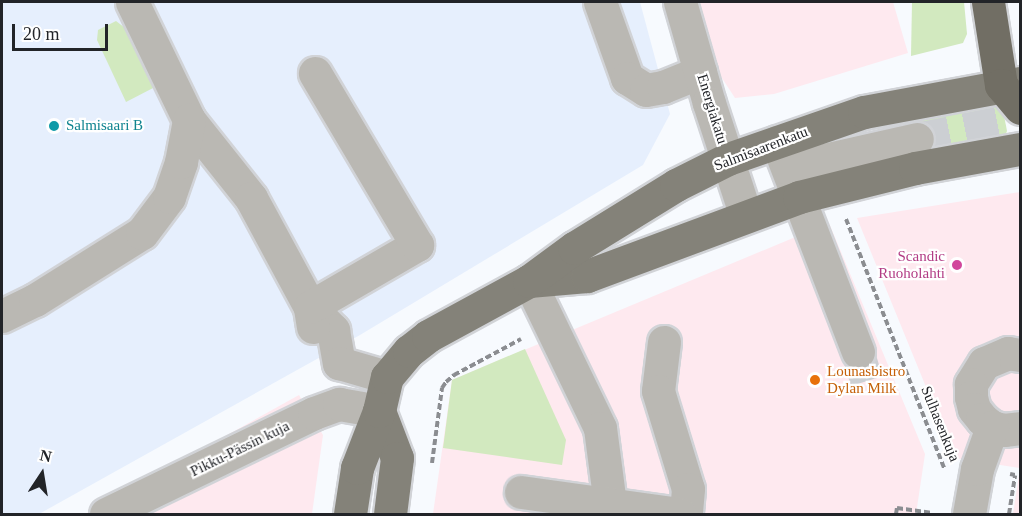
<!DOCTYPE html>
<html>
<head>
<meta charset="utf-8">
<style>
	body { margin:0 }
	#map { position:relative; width:1022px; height:516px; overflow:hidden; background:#f7fafe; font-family:"Times New Roman",serif }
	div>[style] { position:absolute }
	.commercial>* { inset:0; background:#fee9ef }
	.built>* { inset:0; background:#e6effd }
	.green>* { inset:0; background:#d2e9bf }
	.minor-tunnel>* { height:33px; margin-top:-16.5px; transform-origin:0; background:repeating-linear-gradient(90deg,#cccfd3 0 33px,transparent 0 49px) }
	.path>* { height:4px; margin-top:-2px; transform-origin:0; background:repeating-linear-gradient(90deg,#8b8d91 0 6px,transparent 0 9px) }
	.roads { filter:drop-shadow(2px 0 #d1d3d7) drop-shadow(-2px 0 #d1d3d7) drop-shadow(0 2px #d1d3d7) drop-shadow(0 -2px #d1d3d7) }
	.minor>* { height:33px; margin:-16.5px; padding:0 16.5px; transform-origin:16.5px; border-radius:16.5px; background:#bab8b3 }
	.major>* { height:33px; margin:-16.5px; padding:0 16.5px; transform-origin:16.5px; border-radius:16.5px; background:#848279 }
	.highway>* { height:33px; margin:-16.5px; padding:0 16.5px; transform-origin:16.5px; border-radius:16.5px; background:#716e64 }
	.dots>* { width:16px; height:16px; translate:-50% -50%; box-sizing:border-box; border:3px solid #fff; border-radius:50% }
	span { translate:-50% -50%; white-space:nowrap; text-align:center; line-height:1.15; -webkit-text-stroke:4.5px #fff; paint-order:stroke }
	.street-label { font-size:15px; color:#222428 }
	.culture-label { font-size:15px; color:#0d838f }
	.left { translate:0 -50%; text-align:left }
	.hotel-label { font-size:15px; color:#b23c85 }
	.right { translate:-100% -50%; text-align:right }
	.food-label { font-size:15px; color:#c56008 }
	.frame { position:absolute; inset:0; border:3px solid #222428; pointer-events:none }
	.north { position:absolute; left:12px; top:444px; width:60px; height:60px; -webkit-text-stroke:4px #fff; paint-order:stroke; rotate:12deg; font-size:16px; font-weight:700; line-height:24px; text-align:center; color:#222428 }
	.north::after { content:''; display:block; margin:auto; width:21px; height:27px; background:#222428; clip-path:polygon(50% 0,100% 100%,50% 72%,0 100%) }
	.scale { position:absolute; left:12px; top:24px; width:96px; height:27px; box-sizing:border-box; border:3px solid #222428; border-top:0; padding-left:8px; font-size:18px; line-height:21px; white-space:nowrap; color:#222428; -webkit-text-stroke:4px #fff; paint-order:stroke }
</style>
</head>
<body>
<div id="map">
	<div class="commercial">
		<div style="clip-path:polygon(699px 2px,893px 2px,908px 53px,774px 94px,735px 98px,718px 72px)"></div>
		<div style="clip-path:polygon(1020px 192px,1020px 514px,1013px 514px,1020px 468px,955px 458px,857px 218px)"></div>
		<div style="clip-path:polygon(829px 223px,925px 454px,916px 514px,433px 514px,452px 380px)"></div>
		<div style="clip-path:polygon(299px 395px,323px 435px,312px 514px,85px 514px)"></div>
	</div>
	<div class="built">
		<div style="clip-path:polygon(2px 2px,640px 2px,670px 114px,643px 165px,360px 335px,39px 514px,2px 514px)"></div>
	</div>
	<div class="green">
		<div style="clip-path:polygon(912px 2px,964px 2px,967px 34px,963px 43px,911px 56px)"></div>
		<div style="clip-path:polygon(116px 21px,129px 31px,155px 87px,126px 102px,97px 40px,98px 30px)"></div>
		<div style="clip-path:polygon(999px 103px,1002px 105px,1007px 131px,1005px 136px,926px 152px,920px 116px)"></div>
		<div style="clip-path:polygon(525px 349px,566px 440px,562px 465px,443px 448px,452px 380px)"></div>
	</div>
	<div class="minor-tunnel">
		<div style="left:917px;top:139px;width:97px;rotate:-11.3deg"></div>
		<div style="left:858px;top:352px;width:30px;rotate:73deg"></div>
	</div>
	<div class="path">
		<div style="left:846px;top:219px;width:268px;rotate:68.5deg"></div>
		<div style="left:432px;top:463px;width:76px;rotate:-82.4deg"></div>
		<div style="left:442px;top:388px;width:7px;rotate:-56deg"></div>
		<div style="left:446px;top:382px;width:11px;rotate:-41deg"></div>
		<div style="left:454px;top:375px;width:76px;rotate:-28.2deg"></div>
		<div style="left:896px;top:514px;width:6px;rotate:-81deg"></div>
		<div style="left:897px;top:508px;width:36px;rotate:8deg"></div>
		<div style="left:1009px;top:514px;width:39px;rotate:-81deg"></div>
		<div style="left:1015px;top:475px;width:5px;rotate:-169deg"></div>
	</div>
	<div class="roads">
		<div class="minor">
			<div style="left:132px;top:2px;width:131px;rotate:64.2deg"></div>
			<div style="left:189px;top:120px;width:100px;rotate:51.5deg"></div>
			<div style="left:251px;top:198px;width:124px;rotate:61.6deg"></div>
			<div style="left:310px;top:307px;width:33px;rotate:45deg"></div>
			<div style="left:333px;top:330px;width:34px;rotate:80deg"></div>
			<div style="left:339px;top:363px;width:50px;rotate:16.3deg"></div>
			<div style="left:600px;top:2px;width:81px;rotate:70.4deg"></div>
			<div style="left:627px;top:78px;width:22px;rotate:32deg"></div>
			<div style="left:646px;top:90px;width:17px;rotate:-10deg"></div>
			<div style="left:663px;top:87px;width:40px;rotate:-22deg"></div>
			<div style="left:680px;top:2px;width:105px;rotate:74deg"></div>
			<div style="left:709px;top:103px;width:119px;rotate:71.9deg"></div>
			<div style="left:777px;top:142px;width:225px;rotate:68.9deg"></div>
			<div style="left:788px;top:168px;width:132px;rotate:-12.7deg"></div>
			<div style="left:529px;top:281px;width:163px;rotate:64.2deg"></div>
			<div style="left:600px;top:428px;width:77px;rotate:82.5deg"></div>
			<div style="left:2px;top:316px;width:37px;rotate:-26deg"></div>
			<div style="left:35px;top:300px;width:126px;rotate:-32.1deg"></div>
			<div style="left:142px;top:233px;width:45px;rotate:-53.1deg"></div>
			<div style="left:169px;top:197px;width:37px;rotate:-71deg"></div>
			<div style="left:181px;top:162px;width:43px;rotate:-79.2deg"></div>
			<div style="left:313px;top:327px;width:20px;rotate:-99deg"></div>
			<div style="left:310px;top:307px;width:124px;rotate:-30.1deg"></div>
			<div style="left:417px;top:245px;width:200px;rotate:-120.7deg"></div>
			<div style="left:664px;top:342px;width:49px;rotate:97deg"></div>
			<div style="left:658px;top:391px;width:102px;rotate:73deg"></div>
			<div style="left:688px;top:489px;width:25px;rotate:95deg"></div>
			<div style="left:1020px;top:355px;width:12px;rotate:-171deg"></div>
			<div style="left:1008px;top:353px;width:26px;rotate:157deg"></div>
			<div style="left:984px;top:363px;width:25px;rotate:122deg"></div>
			<div style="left:971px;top:384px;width:13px;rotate:90deg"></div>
			<div style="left:971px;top:397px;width:12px;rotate:76deg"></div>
			<div style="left:974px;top:409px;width:13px;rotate:51deg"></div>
			<div style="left:982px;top:419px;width:13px;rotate:39deg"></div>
			<div style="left:992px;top:427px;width:12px;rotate:14deg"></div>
			<div style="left:1004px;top:430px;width:16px;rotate:-7deg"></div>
			<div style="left:521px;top:492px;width:160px;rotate:7.9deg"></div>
			<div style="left:106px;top:514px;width:231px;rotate:-25.9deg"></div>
			<div style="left:314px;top:413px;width:27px;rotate:-20deg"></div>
			<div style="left:339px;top:404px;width:41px;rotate:9.9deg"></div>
			<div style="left:969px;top:514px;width:46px;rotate:-79.9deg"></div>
			<div style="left:977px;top:469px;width:45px;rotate:-70.3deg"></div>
		</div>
		<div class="major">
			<div style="left:529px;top:281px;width:58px;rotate:-4.9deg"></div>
			<div style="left:587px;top:276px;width:226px;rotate:-20.4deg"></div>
			<div style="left:799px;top:197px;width:120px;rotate:-14deg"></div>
			<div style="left:915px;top:168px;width:107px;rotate:-10.3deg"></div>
			<div style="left:379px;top:411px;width:50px;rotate:69deg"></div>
			<div style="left:397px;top:458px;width:56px;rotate:97.1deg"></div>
			<div style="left:350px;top:514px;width:47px;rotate:-81.3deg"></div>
			<div style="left:357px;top:468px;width:61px;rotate:-68.9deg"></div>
			<div style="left:379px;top:411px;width:35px;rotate:-77deg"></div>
			<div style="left:387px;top:377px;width:34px;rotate:-50deg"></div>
			<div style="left:409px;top:351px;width:24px;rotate:-38deg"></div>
			<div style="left:428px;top:336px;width:115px;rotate:-28.6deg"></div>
			<div style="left:529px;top:281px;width:56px;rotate:-36.3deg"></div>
			<div style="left:574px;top:248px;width:120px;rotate:-31.7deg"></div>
			<div style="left:676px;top:185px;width:58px;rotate:-26.6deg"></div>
			<div style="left:728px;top:159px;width:144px;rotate:-19.1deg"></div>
			<div style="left:864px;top:112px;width:159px;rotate:-10.5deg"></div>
		</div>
		<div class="highway">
			<div style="left:988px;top:2px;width:84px;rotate:81.1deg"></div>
			<div style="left:1001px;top:85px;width:30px;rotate:50deg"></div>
		</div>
	</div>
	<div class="dots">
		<div style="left:54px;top:126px;background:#0f9aa8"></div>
		<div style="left:957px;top:265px;background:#d1479c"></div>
		<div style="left:815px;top:380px;background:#e8710a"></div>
	</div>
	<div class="street-label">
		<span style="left:712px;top:109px;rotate:73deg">Energiakatu</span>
		<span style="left:761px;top:149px;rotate:-21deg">Salmisaarenkatu</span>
		<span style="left:940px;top:424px;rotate:68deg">Sulhasenkuja</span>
		<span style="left:240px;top:449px;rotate:-26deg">Pikku-Pässin kuja</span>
	</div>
	<div class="culture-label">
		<span class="left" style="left:66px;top:126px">Salmisaari B</span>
	</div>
	<div class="hotel-label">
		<span class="right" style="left:945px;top:265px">Scandic<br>Ruoholahti</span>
	</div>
	<div class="food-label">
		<span class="left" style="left:827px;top:380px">Lounasbistro<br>Dylan Milk</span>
	</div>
	<div class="frame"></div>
	<div class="north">N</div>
	<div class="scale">20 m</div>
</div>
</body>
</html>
